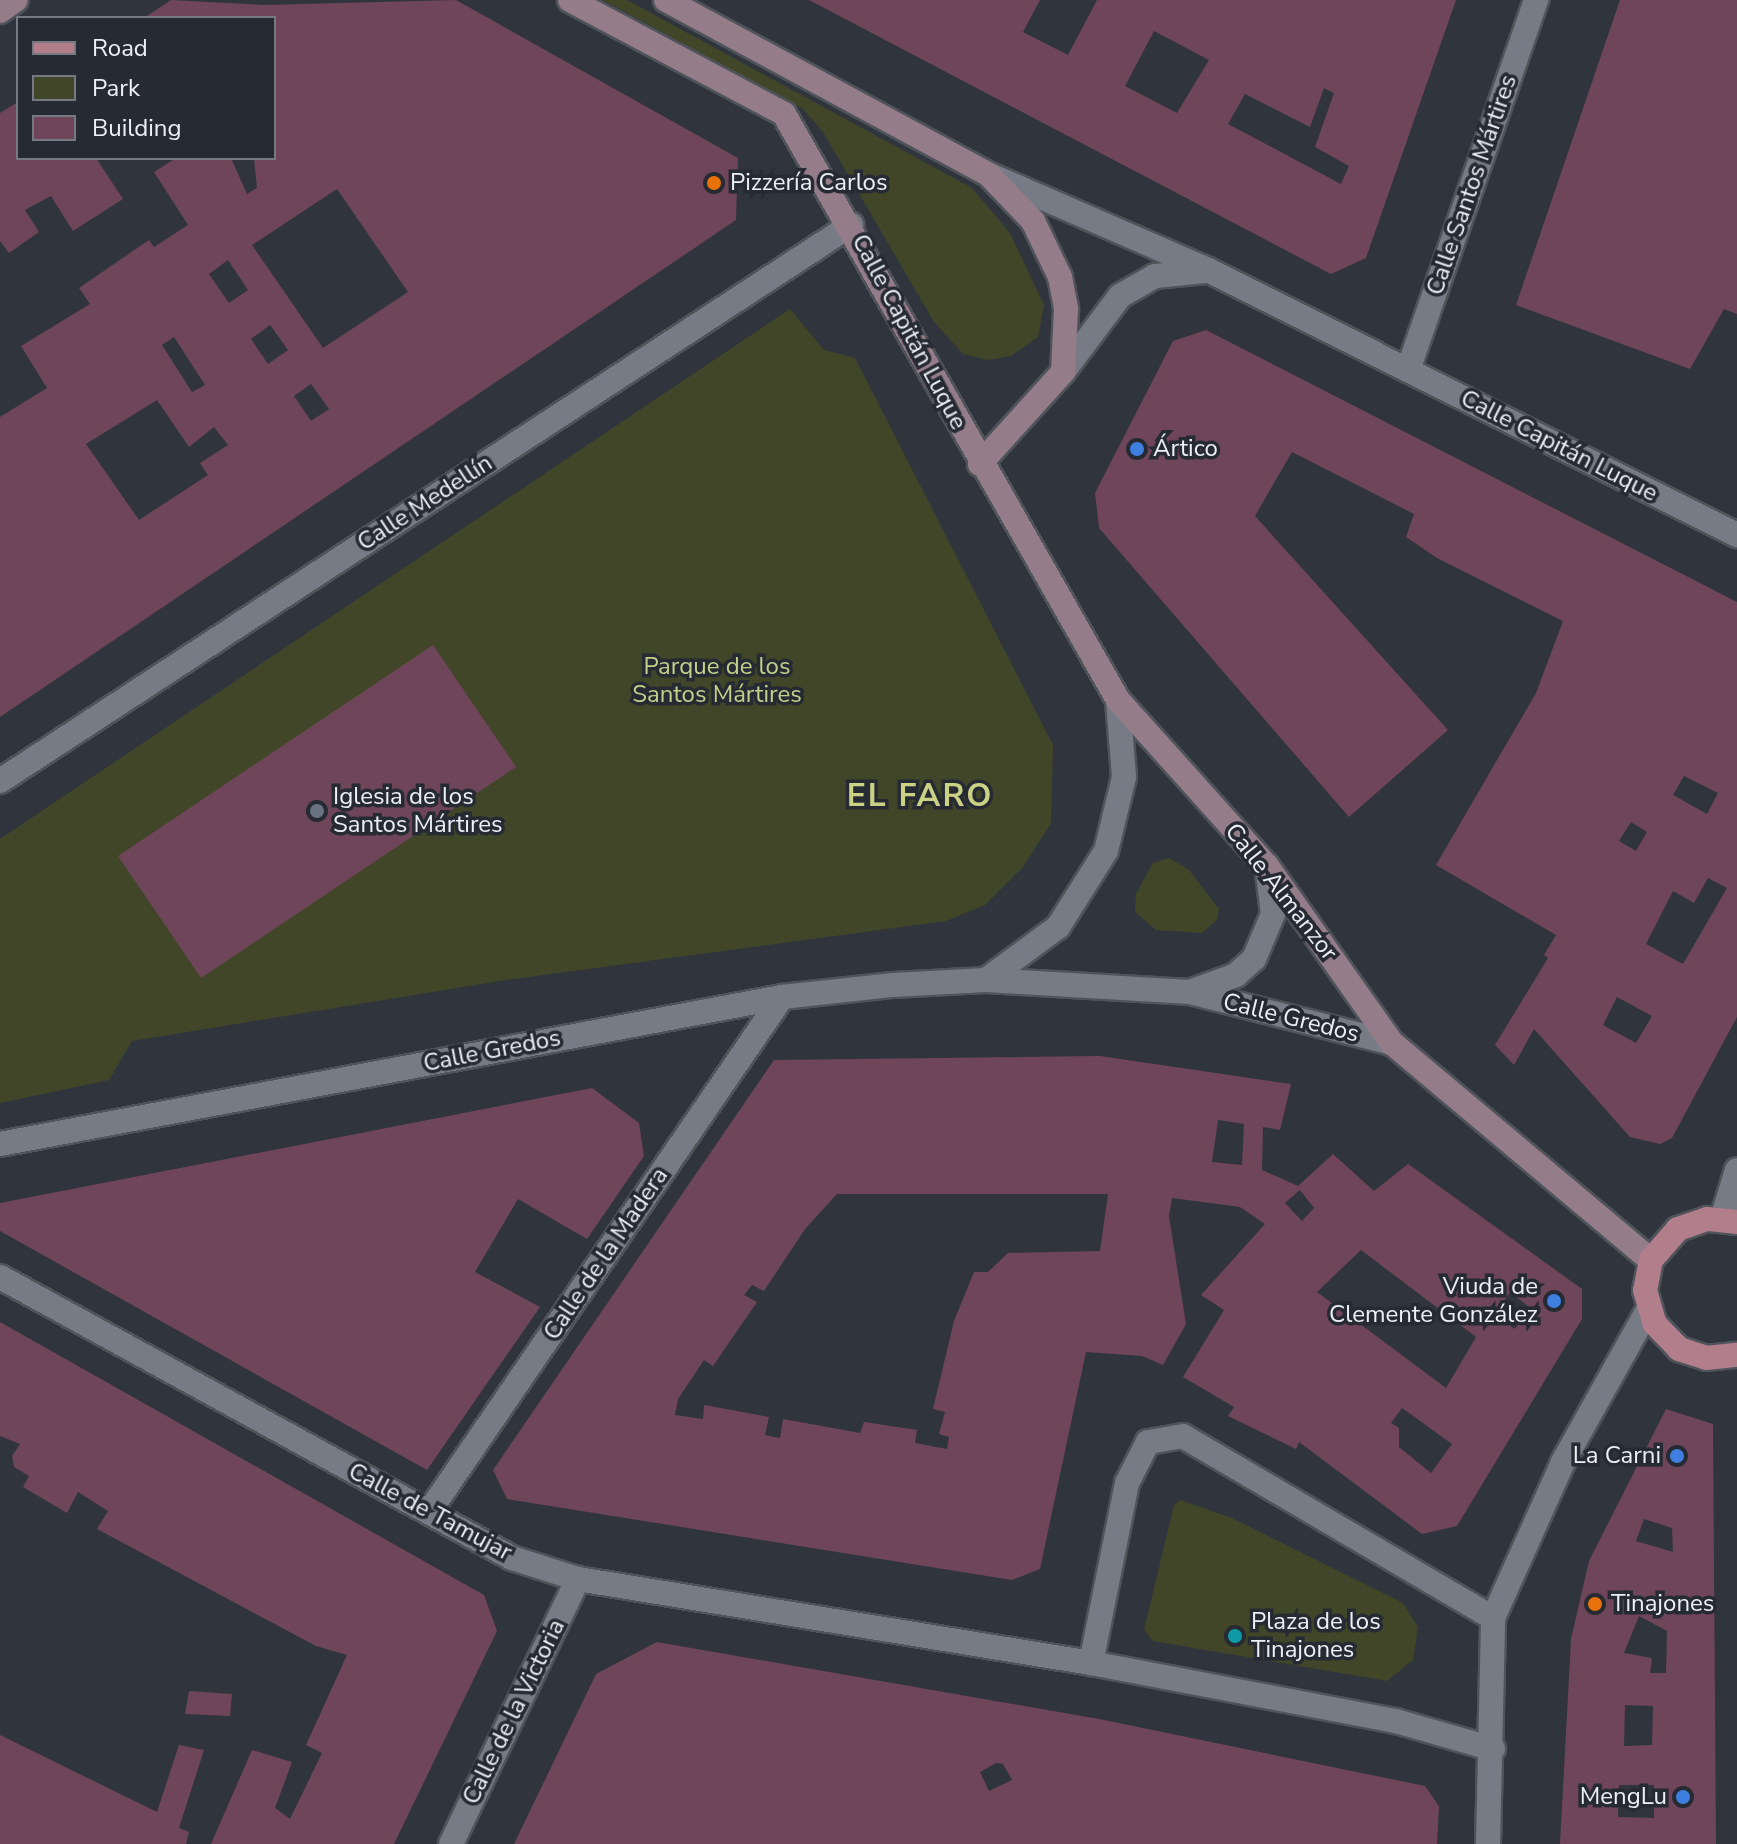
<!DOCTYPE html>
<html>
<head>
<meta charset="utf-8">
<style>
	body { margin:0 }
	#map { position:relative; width:1737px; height:1844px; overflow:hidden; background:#30353d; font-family:"Nunito Sans",sans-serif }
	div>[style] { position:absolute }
	.green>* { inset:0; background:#414628 }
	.building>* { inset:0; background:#6e4559 }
	.roads { filter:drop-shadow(2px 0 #4f535a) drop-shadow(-2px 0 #4f535a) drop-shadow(0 2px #4f535a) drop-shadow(0 -2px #4f535a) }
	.minor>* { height:24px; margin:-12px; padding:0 12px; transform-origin:12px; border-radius:12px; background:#767b85 }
	.secondary>* { height:24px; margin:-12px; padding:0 12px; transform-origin:12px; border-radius:12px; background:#947c89 }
	.primary>* { height:24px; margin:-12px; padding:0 12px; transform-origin:12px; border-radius:12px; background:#b27e8c }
	.dots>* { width:22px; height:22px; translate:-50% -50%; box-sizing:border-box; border:4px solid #262a33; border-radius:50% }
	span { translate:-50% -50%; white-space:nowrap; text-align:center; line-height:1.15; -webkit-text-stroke:7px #262a33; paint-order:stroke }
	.poi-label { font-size:24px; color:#eceff5 }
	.left { translate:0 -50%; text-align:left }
	.right { translate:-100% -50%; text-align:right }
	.street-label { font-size:24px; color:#eceff5 }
	.park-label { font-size:24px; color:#c4d08a }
	.district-label { font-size:32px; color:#ccd284; font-weight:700; letter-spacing:2px }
	.legend { position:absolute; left:16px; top:16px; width:260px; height:144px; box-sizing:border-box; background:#262a33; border:2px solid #757981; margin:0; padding:10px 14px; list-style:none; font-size:24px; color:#eceff5 }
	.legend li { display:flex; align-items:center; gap:16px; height:40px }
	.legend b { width:40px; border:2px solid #757981 }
</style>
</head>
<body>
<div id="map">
	<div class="green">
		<div style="clip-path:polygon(603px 0,627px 0,972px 188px,1010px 233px,1044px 305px,1038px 337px,1011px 356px,988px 360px,963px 354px,934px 322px,823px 132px,802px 108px)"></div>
		<div style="clip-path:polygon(790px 309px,824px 350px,855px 358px,1053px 745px,1051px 823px,1023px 867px,985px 905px,946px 921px,506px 980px,132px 1041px,109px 1080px,0 1103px,0 839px)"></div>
		<div style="clip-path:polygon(1169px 858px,1189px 870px,1219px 909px,1217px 920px,1202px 933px,1156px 930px,1135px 912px,1136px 894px,1153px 863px)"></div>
		<div style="clip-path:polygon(1180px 1500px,1232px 1518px,1403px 1603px,1418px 1627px,1413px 1660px,1387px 1681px,1153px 1641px,1144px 1630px,1174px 1505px)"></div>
	</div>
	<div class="building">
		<div style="clip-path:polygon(evenodd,171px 0,264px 5px,456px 0,738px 158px,736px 220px,0 717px,0 417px,47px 388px,21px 346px,90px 304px,79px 288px,149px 240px,154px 247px,188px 225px,154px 172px,176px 158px,231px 158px,247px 194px,257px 188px,254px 158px,274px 158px,274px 18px,144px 18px,171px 0,337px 189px,408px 292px,323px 348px,252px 245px,337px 189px,171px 0,228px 260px,248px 290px,229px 303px,209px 274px,228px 260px,171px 0,270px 325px,288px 350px,268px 364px,251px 339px,270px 325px,171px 0,174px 337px,205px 385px,192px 392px,162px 345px,174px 337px,171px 0,311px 384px,329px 409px,311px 421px,294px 396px,311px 384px,171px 0,157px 400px,189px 447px,214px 427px,228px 445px,200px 463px,208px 475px,139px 520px,86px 444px,157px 400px)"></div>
		<div style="clip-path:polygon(evenodd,809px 0,1040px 0,1023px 32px,1068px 55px,1097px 0,1456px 0,1366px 258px,1331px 274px,809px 0,1154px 31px,1209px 60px,1177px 113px,1125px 86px,1154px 31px,809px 0,1324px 88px,1334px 93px,1315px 147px,1349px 166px,1341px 184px,1228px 124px,1245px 94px,1310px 127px,1324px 88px)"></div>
		<div style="clip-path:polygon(1620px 0,1737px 0,1737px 314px,1724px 309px,1690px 369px,1516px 305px)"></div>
		<div style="clip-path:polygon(18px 102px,18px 158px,96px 158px,123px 199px,73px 231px,51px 196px,25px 210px,39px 232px,9px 253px,0 241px,0 113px)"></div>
		<div style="clip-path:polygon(evenodd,1206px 330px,1737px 602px,1737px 1017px,1672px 1138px,1660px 1144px,1630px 1137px,1534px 1029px,1514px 1065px,1495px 1045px,1548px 958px,1544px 955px,1556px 935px,1436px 865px,1536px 693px,1563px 621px,1437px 558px,1406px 537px,1414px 514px,1292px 452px,1255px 516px,1448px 730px,1349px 817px,1099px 528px,1095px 493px,1173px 341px,1206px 330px,1684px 776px,1718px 793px,1707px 814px,1673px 795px,1684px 776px,1206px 330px,1631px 822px,1647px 832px,1636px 851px,1619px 841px,1631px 822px,1206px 330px,1708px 878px,1727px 888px,1683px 964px,1646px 944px,1673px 891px,1694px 903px,1708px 878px,1206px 330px,1617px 997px,1652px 1016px,1636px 1043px,1603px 1025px,1617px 997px)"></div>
		<div style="clip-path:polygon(433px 645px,516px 767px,201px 978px,118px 856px)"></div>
		<div style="clip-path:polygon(evenodd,1100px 1056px,1291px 1084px,1280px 1130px,1263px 1127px,1262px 1170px,1298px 1186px,1333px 1154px,1374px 1191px,1408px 1164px,1582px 1289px,1582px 1319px,1457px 1526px,1422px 1534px,1299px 1442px,1296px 1449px,1228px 1416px,1234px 1407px,1183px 1377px,1224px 1310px,1201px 1295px,1265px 1224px,1240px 1207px,1172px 1198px,1169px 1216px,1186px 1324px,1163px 1365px,1142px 1356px,1086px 1352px,1040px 1569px,1012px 1580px,507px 1499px,493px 1470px,774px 1060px,1100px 1056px,1218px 1120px,1244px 1124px,1242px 1165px,1212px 1162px,1218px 1120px,1100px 1056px,1300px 1190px,1314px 1208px,1302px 1221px,1285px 1203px,1300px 1190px,1100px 1056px,837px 1194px,1108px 1194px,1100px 1251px,1008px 1253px,988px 1272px,974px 1272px,954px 1321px,933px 1409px,945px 1412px,939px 1434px,949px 1437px,947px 1449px,915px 1443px,917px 1430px,864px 1422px,860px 1433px,783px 1419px,780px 1438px,765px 1435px,769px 1417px,704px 1405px,703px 1419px,675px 1415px,678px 1399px,704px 1360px,713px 1366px,757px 1302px,744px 1295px,752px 1285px,764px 1291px,805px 1229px,837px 1194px,1100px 1056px,1361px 1250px,1476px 1337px,1446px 1388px,1317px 1292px,1361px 1250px,1100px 1056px,1510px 1292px,1529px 1307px,1515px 1329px,1494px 1315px,1510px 1292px,1100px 1056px,1402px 1408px,1452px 1444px,1431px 1473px,1399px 1447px,1399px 1428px,1391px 1423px,1402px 1408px)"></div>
		<div style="clip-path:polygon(592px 1088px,639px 1123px,644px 1156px,587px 1239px,518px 1199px,475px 1272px,540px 1307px,427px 1470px,0 1231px,0 1203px)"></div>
		<div style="clip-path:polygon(0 1322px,484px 1595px,497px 1631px,394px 1844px,211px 1844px,252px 1750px,292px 1762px,275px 1808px,290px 1819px,322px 1753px,306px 1745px,347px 1655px,316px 1646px,97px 1529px,108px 1511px,78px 1492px,67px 1513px,23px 1487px,29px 1476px,14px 1467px,12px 1456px,20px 1444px,0 1436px)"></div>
		<div style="clip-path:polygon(evenodd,1666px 1409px,1713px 1424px,1716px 1844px,1560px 1844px,1571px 1639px,1589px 1561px,1666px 1409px,1644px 1519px,1672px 1528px,1673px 1552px,1636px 1541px,1644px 1519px,1666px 1409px,1639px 1616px,1667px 1631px,1666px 1673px,1650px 1673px,1652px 1658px,1624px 1653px,1639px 1616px,1666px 1409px,1625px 1705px,1653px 1706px,1652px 1745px,1624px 1746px,1625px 1705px,1666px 1409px,1619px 1785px,1654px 1785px,1654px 1818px,1618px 1817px,1619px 1785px)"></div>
		<div style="clip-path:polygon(evenodd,657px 1642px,1099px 1719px,1425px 1786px,1439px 1806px,1437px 1844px,514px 1844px,596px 1674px,657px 1642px,996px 1763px,1003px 1764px,1012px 1780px,989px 1791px,980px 1772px,996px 1763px)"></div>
		<div style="clip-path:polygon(189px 1691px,232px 1694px,230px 1716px,185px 1714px)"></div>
		<div style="clip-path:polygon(0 1735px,157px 1812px,179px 1745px,204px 1750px,179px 1828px,189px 1832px,186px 1844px,0 1844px)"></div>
	</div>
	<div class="roads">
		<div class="minor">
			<div style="left:990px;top:175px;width:238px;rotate:23.5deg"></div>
			<div style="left:1208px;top:270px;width:592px;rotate:26.61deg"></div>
			<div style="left:1408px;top:370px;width:392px;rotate:-70.9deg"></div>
			<div style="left:1063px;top:372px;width:95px;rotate:-53.1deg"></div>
			<div style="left:1120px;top:296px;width:40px;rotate:-29.7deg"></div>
			<div style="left:1155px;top:276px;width:51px;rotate:-5.6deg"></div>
			<div style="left:0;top:781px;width:1017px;rotate:-33.16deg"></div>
			<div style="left:986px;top:980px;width:89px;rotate:-36.4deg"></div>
			<div style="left:1058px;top:927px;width:90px;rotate:-57.7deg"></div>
			<div style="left:1106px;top:851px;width:76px;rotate:-76.3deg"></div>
			<div style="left:1124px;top:777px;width:77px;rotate:-94.5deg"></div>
			<div style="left:1192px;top:991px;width:47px;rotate:-20deg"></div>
			<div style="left:1236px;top:975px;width:24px;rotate:-42deg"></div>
			<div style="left:1254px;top:959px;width:49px;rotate:-67.1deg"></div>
			<div style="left:1273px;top:914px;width:48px;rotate:-97.1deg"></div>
			<div style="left:0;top:1144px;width:796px;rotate:-10.65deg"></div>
			<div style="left:782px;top:997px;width:112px;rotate:-6.2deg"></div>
			<div style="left:893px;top:985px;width:93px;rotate:-3.1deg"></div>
			<div style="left:986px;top:980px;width:204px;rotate:3.4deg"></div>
			<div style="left:1190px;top:992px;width:208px;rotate:14.2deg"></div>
			<div style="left:1722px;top:1219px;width:51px;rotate:-73deg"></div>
			<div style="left:0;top:1277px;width:584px;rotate:28.76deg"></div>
			<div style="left:512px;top:1558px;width:69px;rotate:17.7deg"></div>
			<div style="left:578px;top:1579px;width:520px;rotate:9.3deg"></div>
			<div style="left:429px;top:1512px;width:624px;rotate:-55.57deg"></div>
			<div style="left:1493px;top:1618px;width:359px;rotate:-149.6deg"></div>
			<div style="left:1183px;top:1436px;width:36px;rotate:170deg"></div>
			<div style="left:1148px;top:1442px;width:46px;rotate:117.1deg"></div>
			<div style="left:1127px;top:1483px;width:184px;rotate:101.3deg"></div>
			<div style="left:1091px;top:1663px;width:310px;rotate:10.8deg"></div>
			<div style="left:1396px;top:1721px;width:101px;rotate:16.1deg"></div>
			<div style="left:451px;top:1844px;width:294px;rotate:-64.4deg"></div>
			<div style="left:1488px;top:1844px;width:226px;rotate:-88.7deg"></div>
			<div style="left:1493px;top:1618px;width:171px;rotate:-65.8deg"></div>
			<div style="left:1563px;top:1462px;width:174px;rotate:-60.8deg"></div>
		</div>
		<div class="secondary">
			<div style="left:570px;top:0;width:242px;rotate:28deg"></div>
			<div style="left:784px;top:114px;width:675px;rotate:60.32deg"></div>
			<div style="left:1118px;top:700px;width:223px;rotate:48.1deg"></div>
			<div style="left:1267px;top:866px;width:217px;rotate:54.8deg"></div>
			<div style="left:1392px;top:1043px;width:338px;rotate:40deg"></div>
			<div style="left:666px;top:0;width:367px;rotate:28.4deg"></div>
			<div style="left:989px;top:175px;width:64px;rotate:46.3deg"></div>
			<div style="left:1033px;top:221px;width:62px;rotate:64.3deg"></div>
			<div style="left:1060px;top:277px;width:33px;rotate:79deg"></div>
			<div style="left:1066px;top:309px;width:63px;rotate:92.7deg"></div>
			<div style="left:1063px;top:372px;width:124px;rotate:132.1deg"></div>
			<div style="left:0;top:11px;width:19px;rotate:-35deg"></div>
		</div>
		<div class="primary">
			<div style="left:1737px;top:1222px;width:30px;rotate:-174deg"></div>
			<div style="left:1707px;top:1219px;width:31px;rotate:161deg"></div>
			<div style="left:1678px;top:1229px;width:41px;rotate:131.1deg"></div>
			<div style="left:1651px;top:1260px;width:31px;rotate:101deg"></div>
			<div style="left:1645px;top:1290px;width:35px;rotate:74deg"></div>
			<div style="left:1655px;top:1324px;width:35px;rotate:46deg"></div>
			<div style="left:1679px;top:1349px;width:28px;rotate:18deg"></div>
			<div style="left:1706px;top:1358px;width:31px;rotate:-6deg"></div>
		</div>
	</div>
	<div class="dots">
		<div style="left:714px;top:183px;background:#e8710a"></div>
		<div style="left:1137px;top:449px;background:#3f7fe0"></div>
		<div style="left:317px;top:811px;background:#6b7280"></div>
		<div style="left:1554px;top:1301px;background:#3f7fe0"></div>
		<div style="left:1677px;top:1456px;background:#3f7fe0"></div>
		<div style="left:1595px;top:1604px;background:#e8710a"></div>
		<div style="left:1235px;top:1636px;background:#0f9aa8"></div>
		<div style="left:1683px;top:1797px;background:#3f7fe0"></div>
	</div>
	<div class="poi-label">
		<span class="left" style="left:730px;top:183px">Pizzería Carlos</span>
		<span class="left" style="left:1153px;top:449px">Ártico</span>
		<span class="left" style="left:333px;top:811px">Iglesia de los<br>Santos Mártires</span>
		<span class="right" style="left:1538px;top:1301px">Viuda de<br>Clemente González</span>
		<span class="right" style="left:1661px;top:1456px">La Carni</span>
		<span class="left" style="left:1611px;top:1604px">Tinajones</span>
		<span class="left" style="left:1251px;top:1636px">Plaza de los<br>Tinajones</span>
		<span class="right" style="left:1667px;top:1797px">MengLu</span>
	</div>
	<div class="street-label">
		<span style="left:1472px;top:185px;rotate:-71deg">Calle Santos Mártires</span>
		<span style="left:909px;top:332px;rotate:62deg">Calle Capitán Luque</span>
		<span style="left:1559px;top:446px;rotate:27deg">Calle Capitán Luque</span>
		<span style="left:425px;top:503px;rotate:-33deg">Calle Medellín</span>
		<span style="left:1281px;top:892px;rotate:52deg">Calle Almanzor</span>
		<span style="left:1291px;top:1018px;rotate:14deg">Calle Gredos</span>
		<span style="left:492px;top:1051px;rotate:-11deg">Calle Gredos</span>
		<span style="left:606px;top:1254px;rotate:-56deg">Calle de la Madera</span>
		<span style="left:430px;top:1512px;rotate:28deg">Calle de Tamujar</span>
		<span style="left:514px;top:1712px;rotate:-64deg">Calle de la Victoria</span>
	</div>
	<div class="park-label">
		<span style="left:717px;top:681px">Parque de los<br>Santos Mártires</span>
	</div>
	<div class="district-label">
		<span style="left:920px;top:796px">EL FARO</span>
	</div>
	<ul class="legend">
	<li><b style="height:10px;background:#b27e8c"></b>Road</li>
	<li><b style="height:22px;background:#414628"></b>Park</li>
	<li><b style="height:22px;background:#6e4559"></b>Building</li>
	</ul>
</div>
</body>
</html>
